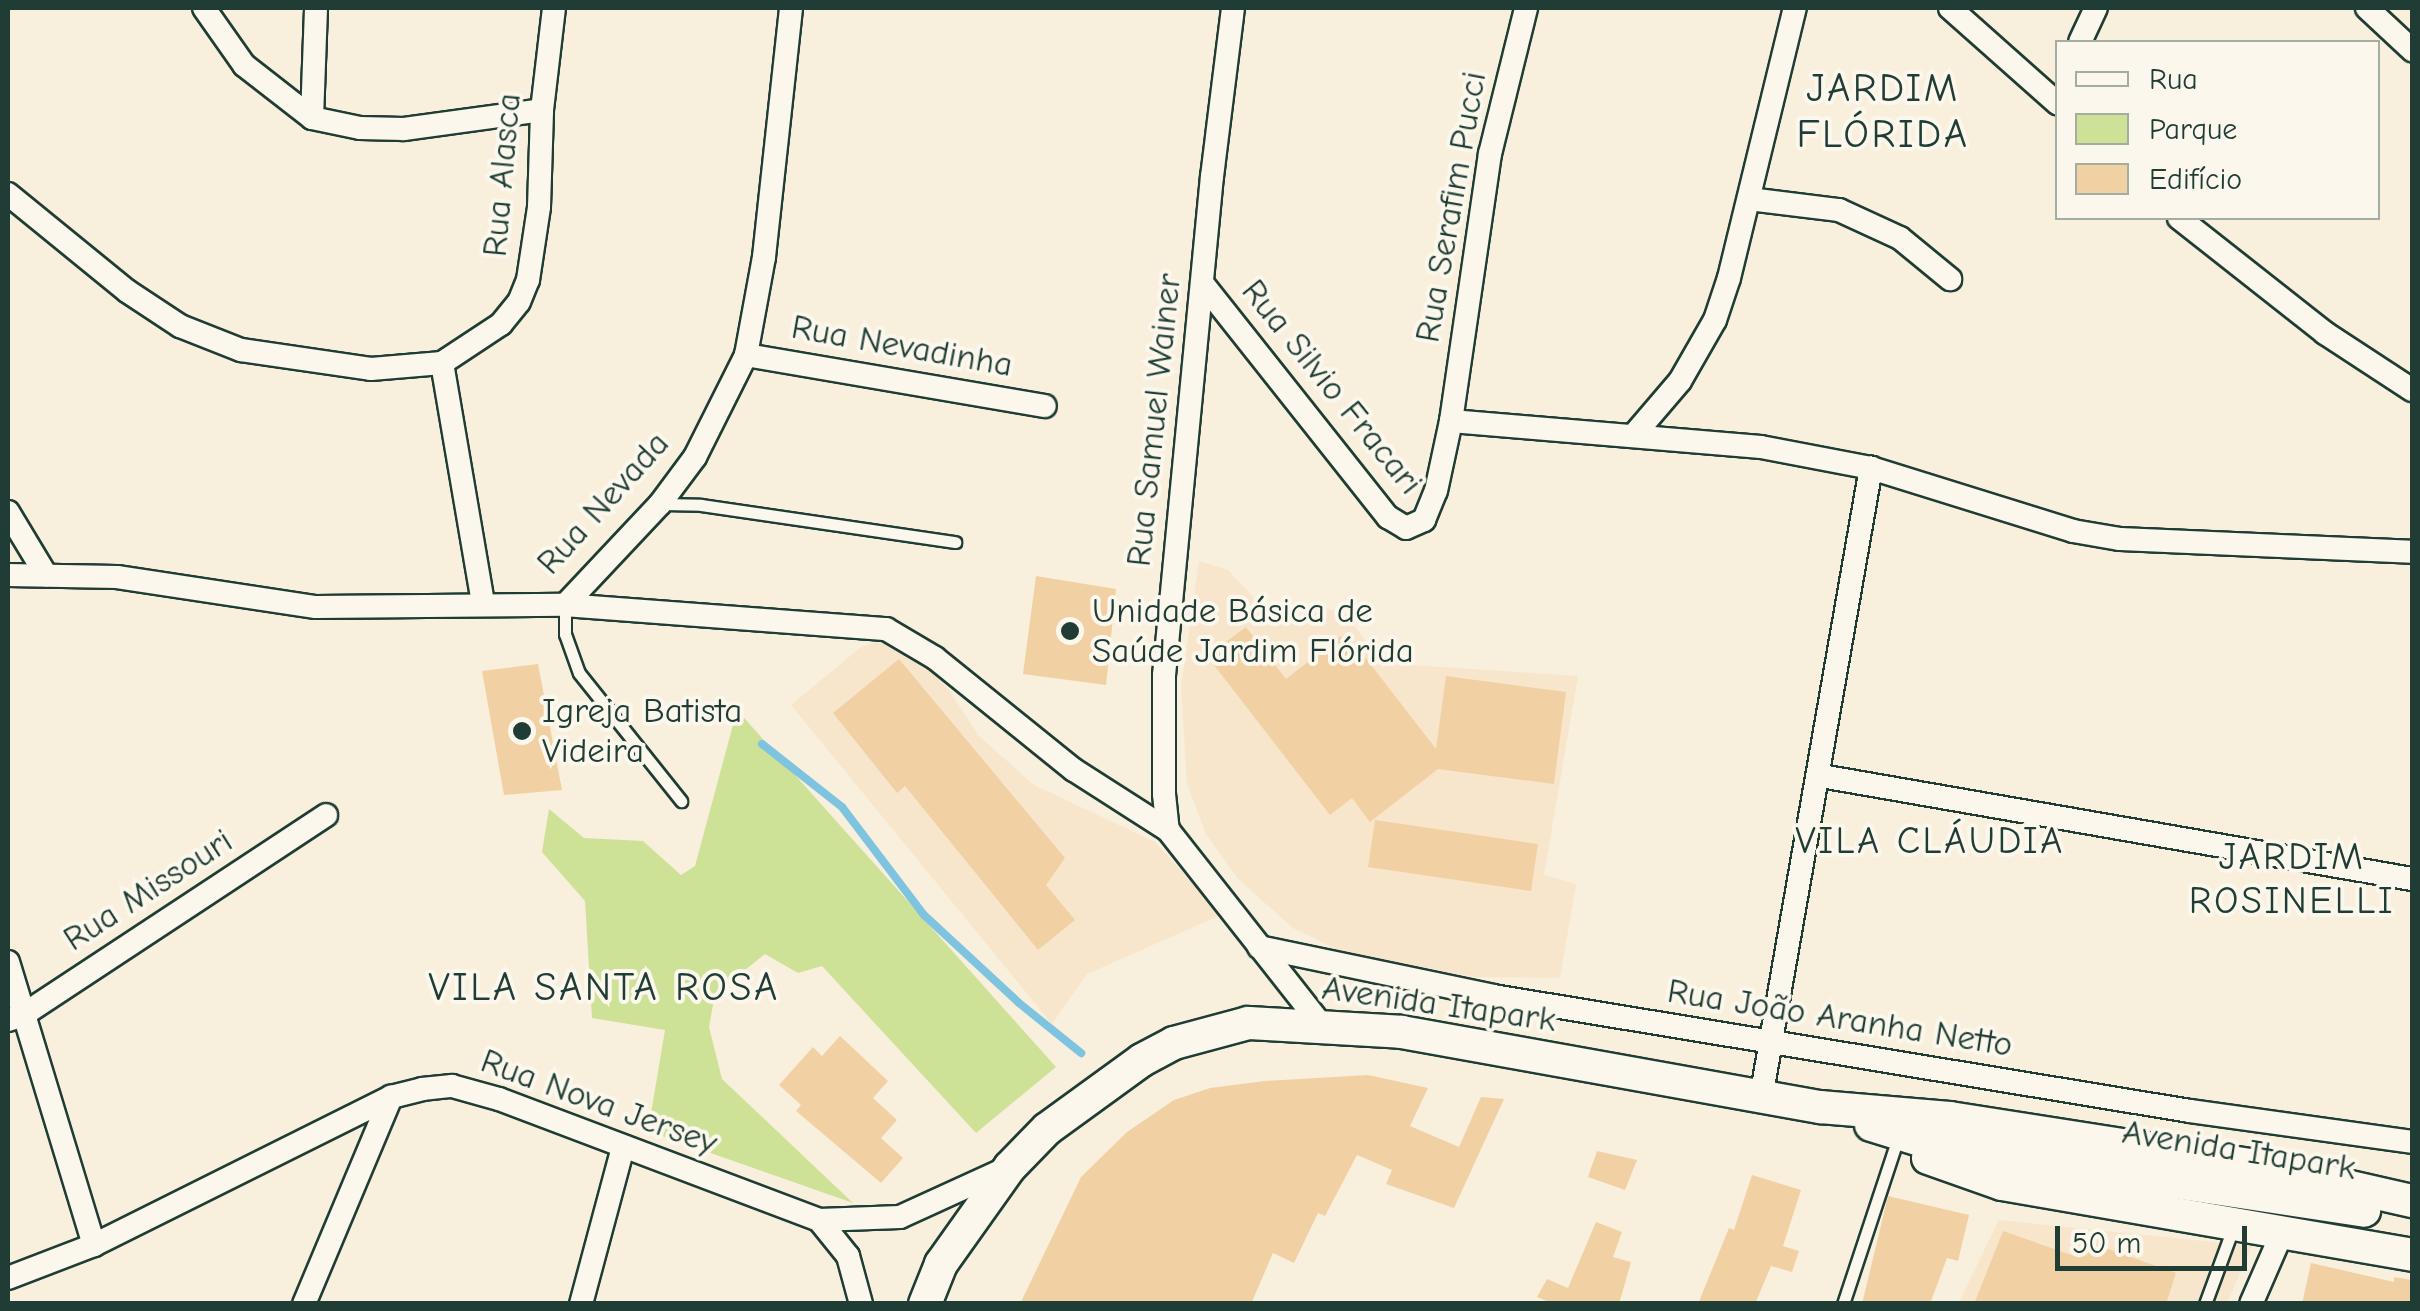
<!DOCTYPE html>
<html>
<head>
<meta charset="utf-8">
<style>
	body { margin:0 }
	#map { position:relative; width:2420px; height:1311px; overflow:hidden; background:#f9efdd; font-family:"Comic Neue",sans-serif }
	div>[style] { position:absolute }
	.built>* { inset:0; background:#f7e6cc }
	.green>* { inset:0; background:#cee297 }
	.stream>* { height:8px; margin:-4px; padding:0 4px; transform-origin:4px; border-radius:4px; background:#7ec3df }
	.building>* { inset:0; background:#f1d1a3 }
	.roads { filter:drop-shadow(2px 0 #1f3d34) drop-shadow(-2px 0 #1f3d34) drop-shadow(0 2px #1f3d34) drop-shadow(0 -2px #1f3d34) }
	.lane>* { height:11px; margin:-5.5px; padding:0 5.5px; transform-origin:5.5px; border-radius:5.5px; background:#fbf7ec }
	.street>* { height:22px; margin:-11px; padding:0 11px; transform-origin:11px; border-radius:11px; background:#fbf7ec }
	.secondary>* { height:32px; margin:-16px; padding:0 16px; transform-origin:16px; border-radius:16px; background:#fbf7ec }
	.dots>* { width:28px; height:28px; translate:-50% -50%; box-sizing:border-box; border:5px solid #fbf7ec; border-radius:50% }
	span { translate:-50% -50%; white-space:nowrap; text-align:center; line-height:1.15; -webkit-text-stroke:8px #fbf7ec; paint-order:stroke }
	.street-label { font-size:35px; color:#1f3d34 }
	.poi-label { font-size:35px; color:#1f3d34 }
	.left { translate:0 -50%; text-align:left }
	.neighbourhood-label { font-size:38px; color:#1f3d34; letter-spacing:2.5px }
	.quarter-label { font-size:40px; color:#1f3d34; letter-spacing:2.5px }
	.frame { position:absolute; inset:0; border:10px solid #1f3d34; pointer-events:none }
	.legend { position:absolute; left:2055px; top:40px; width:325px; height:180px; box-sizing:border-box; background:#fbf7ec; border:2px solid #a3ada2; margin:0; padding:12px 18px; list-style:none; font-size:30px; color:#1f3d34 }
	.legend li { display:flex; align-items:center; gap:20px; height:50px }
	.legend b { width:50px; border:2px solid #a3ada2 }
	.scale { position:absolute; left:2055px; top:1226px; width:192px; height:45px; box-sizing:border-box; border:5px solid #1f3d34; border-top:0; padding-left:12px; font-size:30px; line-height:35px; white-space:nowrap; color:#1f3d34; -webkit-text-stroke:8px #fbf7ec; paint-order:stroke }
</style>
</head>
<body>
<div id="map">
	<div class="built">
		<div style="clip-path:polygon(1199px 561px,1228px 570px,1265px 610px,1296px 626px,1306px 613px,1329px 609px,1346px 614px,1377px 656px,1412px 665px,1578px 676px,1544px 875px,1576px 884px,1560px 978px,1475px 977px,1342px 952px,1293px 928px,1238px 879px,1206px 834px,1187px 784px,1181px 687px)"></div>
		<div style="clip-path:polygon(884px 640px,916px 656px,948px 689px,979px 736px,1034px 785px,1155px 842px,1221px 915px,1087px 974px,1052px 1024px,791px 705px,861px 647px)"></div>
		<div style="clip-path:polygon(1999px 1220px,2252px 1246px,2227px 1303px,1958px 1304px)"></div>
	</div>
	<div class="green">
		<div style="clip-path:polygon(737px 710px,1056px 1067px,976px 1133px,822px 966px,798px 973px,765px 954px,715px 994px,709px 1027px,722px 1079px,853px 1203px,648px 1131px,665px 1030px,592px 1018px,585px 901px,542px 852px,549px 809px,584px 838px,643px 841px,681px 875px,695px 866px)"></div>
	</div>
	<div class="stream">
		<div style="left:762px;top:744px;width:102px;rotate:38.2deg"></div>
		<div style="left:842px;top:807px;width:136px;rotate:52.8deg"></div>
		<div style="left:924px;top:915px;width:129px;rotate:42.8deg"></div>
		<div style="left:1019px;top:1003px;width:80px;rotate:38.9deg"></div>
	</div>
	<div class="building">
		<div style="clip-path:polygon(1036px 576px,1116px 589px,1106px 685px,1023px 674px)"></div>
		<div style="clip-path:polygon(1246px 627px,1286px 679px,1341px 636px,1356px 655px,1361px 652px,1436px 749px,1446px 676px,1566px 692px,1554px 784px,1438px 769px,1370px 822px,1352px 798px,1330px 815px,1207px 656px)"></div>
		<div style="clip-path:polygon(899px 659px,1065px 858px,1046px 885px,1075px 920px,1038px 950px,905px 786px,897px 793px,833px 713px)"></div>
		<div style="clip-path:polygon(538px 664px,562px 790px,504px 795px,482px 671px)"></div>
		<div style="clip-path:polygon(1375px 820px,1538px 844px,1531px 891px,1368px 867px)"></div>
		<div style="clip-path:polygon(840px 1036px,888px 1081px,873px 1098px,897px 1120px,881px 1138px,903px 1158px,881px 1183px,796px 1111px,801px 1105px,779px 1085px,813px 1047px,822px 1056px)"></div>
		<div style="clip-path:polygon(1368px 1075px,1428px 1088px,1410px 1126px,1459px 1147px,1481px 1097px,1504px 1099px,1454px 1208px,1386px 1184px,1392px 1170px,1357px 1155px,1325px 1216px,1318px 1213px,1294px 1263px,1273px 1253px,1251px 1304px,1020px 1304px,1081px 1177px,1127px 1132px,1174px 1100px,1210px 1088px,1265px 1081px)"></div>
		<div style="clip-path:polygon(1597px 1151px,1637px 1160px,1625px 1190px,1588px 1177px)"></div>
		<div style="clip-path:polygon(1752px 1175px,1801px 1190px,1783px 1246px,1799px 1251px,1792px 1272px,1771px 1266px,1755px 1304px,1698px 1304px,1729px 1228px,1734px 1230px)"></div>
		<div style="clip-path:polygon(1888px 1196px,1969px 1215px,1958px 1261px,1947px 1258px,1930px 1304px,1862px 1304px)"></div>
		<div style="clip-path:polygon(1596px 1222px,1622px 1232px,1613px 1257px,1631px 1262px,1619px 1304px,1554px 1304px,1537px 1297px,1547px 1279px,1568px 1288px)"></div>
		<div style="clip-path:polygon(2003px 1231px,2080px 1258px,2086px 1241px,2176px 1273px,2166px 1304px,1974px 1304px)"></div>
		<div style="clip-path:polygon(2311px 1263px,2394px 1282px,2394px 1277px,2412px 1280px,2412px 1304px,2302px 1304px)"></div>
	</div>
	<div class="roads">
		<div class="lane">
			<div style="left:662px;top:504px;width:39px;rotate:1deg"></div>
			<div style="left:701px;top:505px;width:257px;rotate:8.3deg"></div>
			<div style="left:565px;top:605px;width:29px;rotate:90deg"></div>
			<div style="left:565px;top:634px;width:41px;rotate:70.3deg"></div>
			<div style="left:579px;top:673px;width:164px;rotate:51.4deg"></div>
			<div style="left:1843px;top:1304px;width:165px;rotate:-71.7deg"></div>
			<div style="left:2205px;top:1304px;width:81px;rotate:-69.8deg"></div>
		</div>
		<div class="street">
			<div style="left:204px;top:8px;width:70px;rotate:54.9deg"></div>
			<div style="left:244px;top:65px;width:86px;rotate:37.9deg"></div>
			<div style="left:312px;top:118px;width:49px;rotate:11.8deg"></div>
			<div style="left:360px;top:128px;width:44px;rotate:1.3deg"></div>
			<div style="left:404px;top:129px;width:139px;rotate:-7.8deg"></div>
			<div style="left:1233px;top:8px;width:169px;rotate:97.1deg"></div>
			<div style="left:1212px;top:176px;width:501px;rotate:95.49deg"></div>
			<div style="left:1164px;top:675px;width:119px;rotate:90deg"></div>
			<div style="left:1164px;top:794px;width:36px;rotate:84deg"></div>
			<div style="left:1168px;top:830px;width:251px;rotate:51.8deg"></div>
			<div style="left:1950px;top:8px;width:144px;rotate:41.6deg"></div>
			<div style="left:2367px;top:8px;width:62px;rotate:43deg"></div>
			<div style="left:2080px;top:42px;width:38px;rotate:-65deg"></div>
			<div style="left:312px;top:118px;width:110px;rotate:-87.9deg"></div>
			<div style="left:8px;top:194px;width:154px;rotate:39.2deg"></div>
			<div style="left:127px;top:291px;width:64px;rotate:33.4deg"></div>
			<div style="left:180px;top:326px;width:66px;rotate:21.5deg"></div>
			<div style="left:241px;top:350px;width:131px;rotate:8.3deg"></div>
			<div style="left:371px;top:369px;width:71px;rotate:-4.8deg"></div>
			<div style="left:442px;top:363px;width:71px;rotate:-33.5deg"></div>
			<div style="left:501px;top:324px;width:28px;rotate:-51deg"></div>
			<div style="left:519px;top:302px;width:24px;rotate:-68deg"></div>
			<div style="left:528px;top:280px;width:74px;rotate:-81.4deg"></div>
			<div style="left:539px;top:207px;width:97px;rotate:-88.2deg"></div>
			<div style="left:542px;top:110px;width:103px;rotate:-83.3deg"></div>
			<div style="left:1749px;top:199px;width:91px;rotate:7deg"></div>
			<div style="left:1839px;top:210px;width:67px;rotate:24.7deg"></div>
			<div style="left:1900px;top:238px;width:65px;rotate:39.4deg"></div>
			<div style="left:2179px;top:218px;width:186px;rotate:38.2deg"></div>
			<div style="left:2325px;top:333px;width:104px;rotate:33.2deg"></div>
			<div style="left:1203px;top:284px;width:298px;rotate:51.6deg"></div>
			<div style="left:1388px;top:517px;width:21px;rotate:31deg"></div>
			<div style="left:1406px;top:528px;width:20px;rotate:-24deg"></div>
			<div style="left:1424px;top:520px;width:31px;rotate:-68deg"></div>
			<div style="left:1436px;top:491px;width:72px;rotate:-77.9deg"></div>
			<div style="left:1451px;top:421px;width:270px;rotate:-81.7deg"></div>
			<div style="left:1490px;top:154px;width:150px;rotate:-76.1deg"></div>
			<div style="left:746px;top:355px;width:303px;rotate:9.7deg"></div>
			<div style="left:442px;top:363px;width:244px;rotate:80.3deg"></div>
			<div style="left:1451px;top:421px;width:311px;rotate:4.8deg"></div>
			<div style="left:1761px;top:447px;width:112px;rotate:10.8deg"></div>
			<div style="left:1871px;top:468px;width:212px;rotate:17.3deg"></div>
			<div style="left:2073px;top:531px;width:48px;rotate:9.7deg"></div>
			<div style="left:2120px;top:539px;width:292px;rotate:2.5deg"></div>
			<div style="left:1633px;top:436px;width:72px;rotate:-49.5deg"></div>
			<div style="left:1680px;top:381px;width:70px;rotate:-60.2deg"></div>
			<div style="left:1715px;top:320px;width:44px;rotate:-71.6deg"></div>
			<div style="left:1729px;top:278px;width:278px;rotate:-76.3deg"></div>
			<div style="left:8px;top:512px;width:74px;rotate:58.9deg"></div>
			<div style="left:8px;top:575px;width:109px;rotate:1.1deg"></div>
			<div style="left:117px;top:577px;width:201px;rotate:8.6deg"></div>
			<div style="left:316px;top:607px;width:249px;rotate:-0.5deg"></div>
			<div style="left:565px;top:605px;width:322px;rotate:4.3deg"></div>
			<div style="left:886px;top:629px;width:57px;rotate:30.6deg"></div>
			<div style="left:935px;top:658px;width:179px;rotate:38.9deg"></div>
			<div style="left:1074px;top:770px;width:112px;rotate:32.6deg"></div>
			<div style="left:565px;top:605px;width:139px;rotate:-46.8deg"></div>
			<div style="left:660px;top:504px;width:59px;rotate:-53.3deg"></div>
			<div style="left:695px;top:457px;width:114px;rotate:-63.4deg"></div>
			<div style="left:746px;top:355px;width:100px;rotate:-79.6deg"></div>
			<div style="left:764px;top:257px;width:250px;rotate:-83.8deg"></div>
			<div style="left:1821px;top:776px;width:600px;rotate:9.89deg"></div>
			<div style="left:1259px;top:947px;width:239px;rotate:11.8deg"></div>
			<div style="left:1493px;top:996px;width:706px;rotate:9.37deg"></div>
			<div style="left:2190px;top:1111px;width:224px;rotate:7.9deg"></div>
			<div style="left:8px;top:962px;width:296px;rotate:73.1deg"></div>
			<div style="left:8px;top:1020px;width:16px;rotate:-18deg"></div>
			<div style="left:23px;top:1015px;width:363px;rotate:-33.4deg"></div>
			<div style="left:1761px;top:1098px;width:640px;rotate:-80.1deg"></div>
			<div style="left:819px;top:1220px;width:46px;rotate:51.1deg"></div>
			<div style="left:848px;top:1256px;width:50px;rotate:74.8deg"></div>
			<div style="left:8px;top:1278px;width:92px;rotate:-21deg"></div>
			<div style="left:94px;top:1245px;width:332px;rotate:-26.5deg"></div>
			<div style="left:391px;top:1097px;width:32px;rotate:-14deg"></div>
			<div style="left:422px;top:1089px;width:30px;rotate:-6deg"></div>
			<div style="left:452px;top:1086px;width:49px;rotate:15.5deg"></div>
			<div style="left:499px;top:1099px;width:342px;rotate:20.7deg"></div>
			<div style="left:819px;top:1220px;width:81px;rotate:-2.1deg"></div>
			<div style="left:900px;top:1217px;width:118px;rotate:-24.6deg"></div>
			<div style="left:304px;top:1304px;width:225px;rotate:-67.2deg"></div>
			<div style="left:581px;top:1304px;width:163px;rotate:-75deg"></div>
			<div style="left:2251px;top:1304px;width:77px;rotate:-66.4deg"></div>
		</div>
		<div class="secondary">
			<div style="left:1871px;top:1125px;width:75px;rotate:17deg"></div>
			<div style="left:1943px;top:1147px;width:426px;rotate:8.6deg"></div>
			<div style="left:1928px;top:1158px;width:78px;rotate:19.4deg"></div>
			<div style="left:2002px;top:1184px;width:416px;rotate:9.8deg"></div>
			<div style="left:925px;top:1304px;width:43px;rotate:-68.2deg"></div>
			<div style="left:941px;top:1264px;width:119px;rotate:-54.6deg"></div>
			<div style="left:1010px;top:1167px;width:53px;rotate:-45.8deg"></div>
			<div style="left:1047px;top:1129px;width:117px;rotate:-36deg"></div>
			<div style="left:1142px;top:1060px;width:36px;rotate:-28deg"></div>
			<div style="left:1174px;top:1043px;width:77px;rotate:-15.1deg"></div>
			<div style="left:1248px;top:1023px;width:154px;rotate:3.3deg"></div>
			<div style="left:1402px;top:1032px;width:425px;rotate:10.2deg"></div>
			<div style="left:1820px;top:1107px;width:130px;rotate:4.8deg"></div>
			<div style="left:1950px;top:1118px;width:312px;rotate:8.9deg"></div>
			<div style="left:2258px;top:1166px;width:158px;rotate:12.8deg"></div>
		</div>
	</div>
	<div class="dots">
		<div style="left:1070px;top:631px;background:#1f3d34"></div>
		<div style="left:522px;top:731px;background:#1f3d34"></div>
	</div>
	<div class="street-label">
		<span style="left:502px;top:175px;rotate:-85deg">Rua Alasca</span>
		<span style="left:1451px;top:207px;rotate:-80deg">Rua Serafim Pucci</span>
		<span style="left:902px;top:346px;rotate:10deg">Rua Nevadinha</span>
		<span style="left:1332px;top:387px;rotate:51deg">Rua Silvio Fracari</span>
		<span style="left:1154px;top:420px;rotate:-84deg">Rua Samuel Wainer</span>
		<span style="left:603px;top:503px;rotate:-48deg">Rua Nevada</span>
		<span style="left:148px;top:890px;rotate:-33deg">Rua Missouri</span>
		<span style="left:1439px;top:1004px;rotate:8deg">Avenida Itapark</span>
		<span style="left:1840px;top:1018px;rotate:9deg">Rua João Aranha Netto</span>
		<span style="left:599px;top:1102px;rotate:20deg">Rua Nova Jersey</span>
		<span style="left:2239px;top:1150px;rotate:9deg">Avenida Itapark</span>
	</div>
	<div class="poi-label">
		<span class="left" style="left:1092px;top:631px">Unidade Básica de<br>Saúde Jardim Flórida</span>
		<span class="left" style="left:542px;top:731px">Igreja Batista<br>Videira</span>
	</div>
	<div class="neighbourhood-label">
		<span style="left:1930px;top:842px">VILA CLÁUDIA</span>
		<span style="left:2292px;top:880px">JARDIM<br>ROSINELLI</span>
	</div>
	<div class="quarter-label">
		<span style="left:1883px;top:111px">JARDIM<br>FLÓRIDA</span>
		<span style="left:604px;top:987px">VILA SANTA ROSA</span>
	</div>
	<div class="frame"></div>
	<ul class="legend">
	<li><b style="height:12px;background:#fbf7ec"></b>Rua</li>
	<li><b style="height:28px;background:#cee297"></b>Parque</li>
	<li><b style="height:28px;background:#f1d1a3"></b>Edifício</li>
	</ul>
	<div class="scale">50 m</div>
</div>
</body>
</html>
